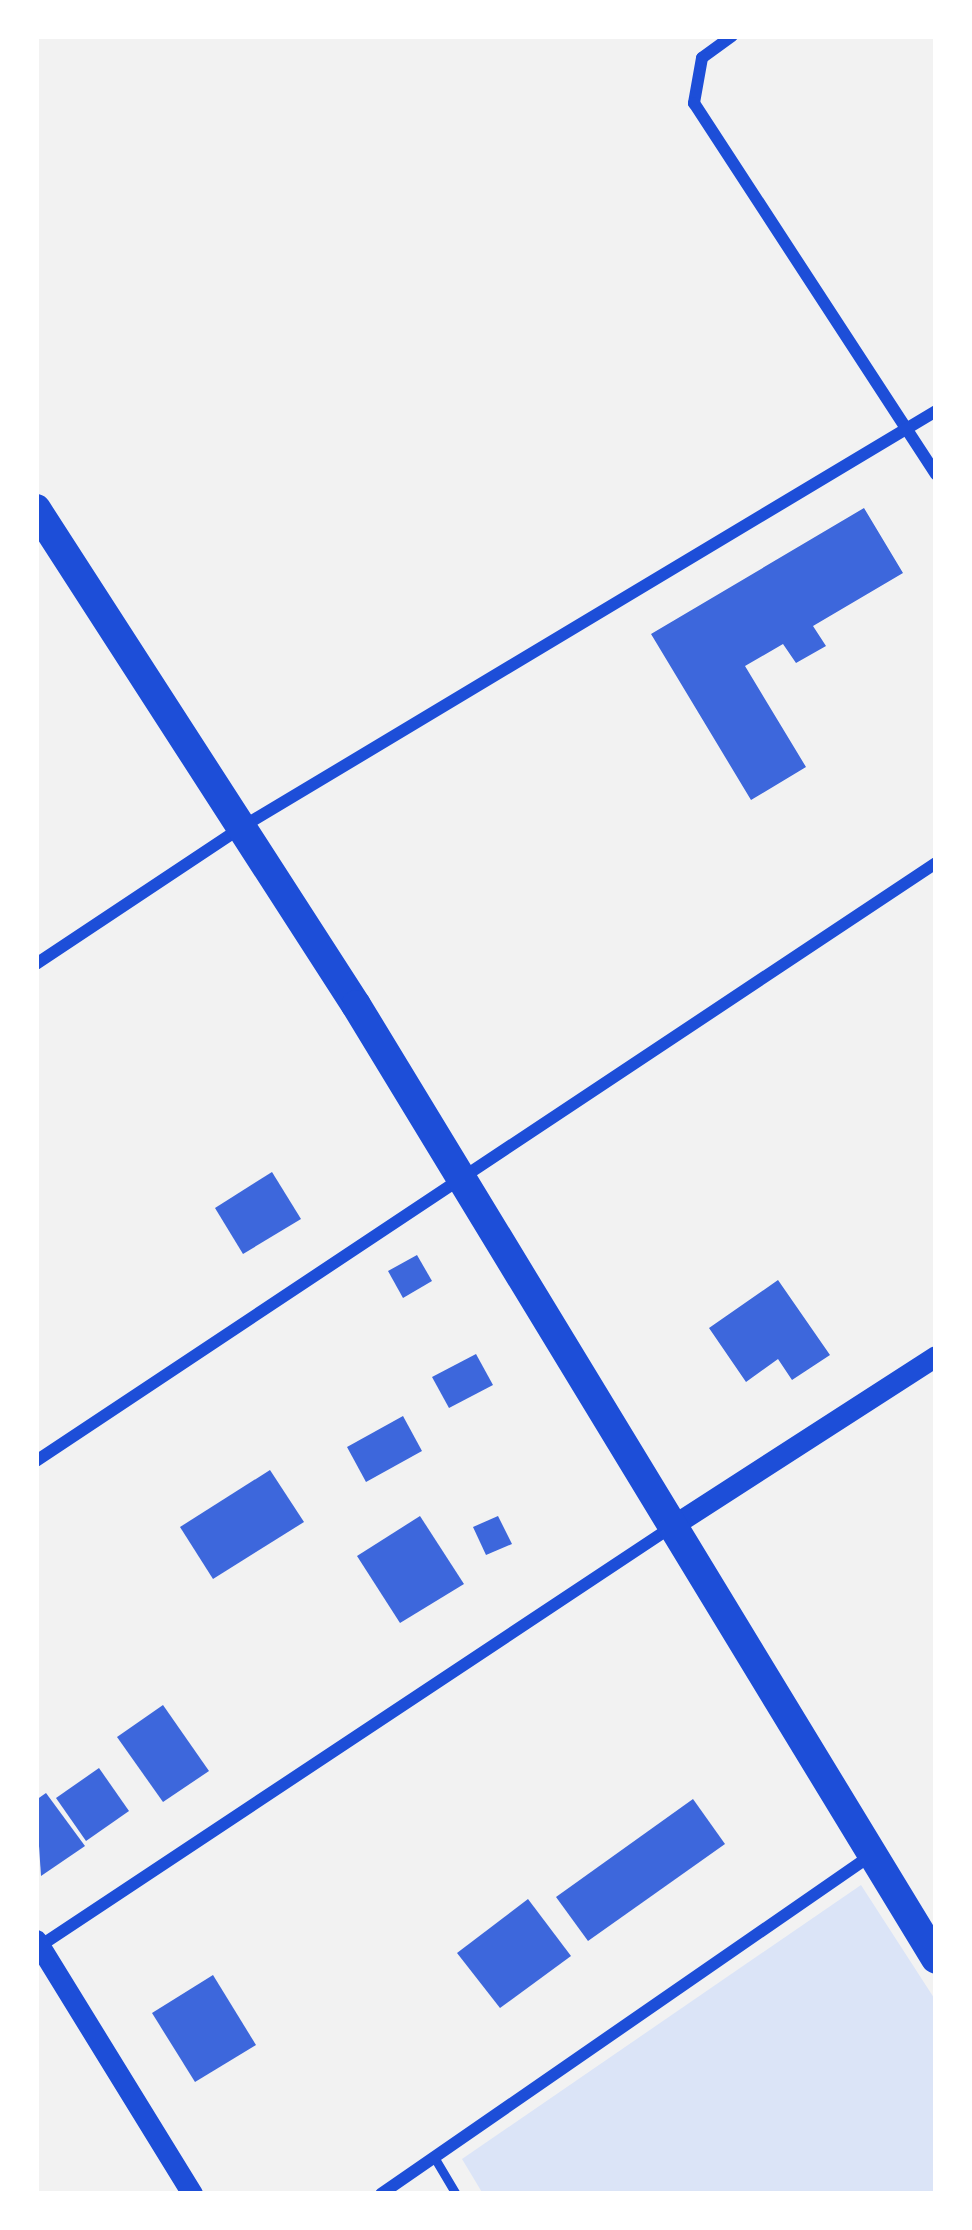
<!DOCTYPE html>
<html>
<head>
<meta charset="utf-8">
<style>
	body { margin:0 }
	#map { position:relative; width:972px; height:2230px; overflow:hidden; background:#f2f2f2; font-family:"Exo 2",sans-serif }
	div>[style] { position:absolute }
	.green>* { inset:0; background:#dbe4f7 }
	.building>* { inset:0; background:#3d67dc }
	.service>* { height:9px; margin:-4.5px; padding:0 4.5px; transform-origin:4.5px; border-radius:4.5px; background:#1d4ed8 }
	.minor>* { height:12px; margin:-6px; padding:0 6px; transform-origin:6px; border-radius:6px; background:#1d4ed8 }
	.tertiary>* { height:21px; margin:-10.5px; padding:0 10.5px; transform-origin:10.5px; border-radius:10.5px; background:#1d4ed8 }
	.primary>* { height:30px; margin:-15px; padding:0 15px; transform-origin:15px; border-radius:15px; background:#1d4ed8 }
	span { translate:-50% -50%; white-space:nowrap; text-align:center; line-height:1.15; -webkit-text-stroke:9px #fff; paint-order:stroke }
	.frame { position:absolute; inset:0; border:39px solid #fff; pointer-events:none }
</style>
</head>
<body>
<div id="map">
	<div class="green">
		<div style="clip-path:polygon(861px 1885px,936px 2001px,936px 2194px,483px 2194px,462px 2159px)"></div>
	</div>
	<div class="building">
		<div style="clip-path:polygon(864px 508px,903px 573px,813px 626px,826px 646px,796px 663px,783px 644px,745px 666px,806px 767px,751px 800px,651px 634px)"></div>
		<div style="clip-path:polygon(272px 1172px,301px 1219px,243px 1254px,215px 1208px)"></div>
		<div style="clip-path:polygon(417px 1255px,432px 1281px,403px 1298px,388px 1271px)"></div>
		<div style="clip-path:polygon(778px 1280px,830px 1355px,792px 1380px,778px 1359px,746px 1382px,709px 1328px)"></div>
		<div style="clip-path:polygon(476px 1354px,493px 1385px,449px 1408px,432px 1377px)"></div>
		<div style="clip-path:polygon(403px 1416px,422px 1451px,366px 1482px,347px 1447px)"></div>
		<div style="clip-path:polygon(270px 1470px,304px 1522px,213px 1579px,180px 1527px)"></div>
		<div style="clip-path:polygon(420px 1516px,464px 1584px,400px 1623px,357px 1556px)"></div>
		<div style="clip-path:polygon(498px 1516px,512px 1544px,486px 1555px,473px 1527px)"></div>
		<div style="clip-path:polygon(163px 1705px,209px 1771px,163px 1802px,117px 1737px)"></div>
		<div style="clip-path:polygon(99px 1768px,129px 1811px,86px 1841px,56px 1798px)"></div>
		<div style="clip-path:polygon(46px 1793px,85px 1846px,41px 1876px,36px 1800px)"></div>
		<div style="clip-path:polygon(693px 1799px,725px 1844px,588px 1941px,556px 1897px)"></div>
		<div style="clip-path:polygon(528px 1899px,571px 1956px,500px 2008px,457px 1953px)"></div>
		<div style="clip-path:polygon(213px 1975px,256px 2045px,195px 2082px,152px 2013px)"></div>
	</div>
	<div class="service">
		<div style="left:434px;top:2157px;width:43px;rotate:59.3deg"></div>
	</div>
	<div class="minor">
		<div style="left:732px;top:36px;width:37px;rotate:144deg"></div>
		<div style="left:702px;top:58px;width:46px;rotate:100.1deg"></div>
		<div style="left:694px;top:103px;width:443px;rotate:56.9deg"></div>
		<div style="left:36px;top:964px;width:247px;rotate:-33.6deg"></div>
		<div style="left:242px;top:827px;width:809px;rotate:-30.94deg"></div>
		<div style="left:36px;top:1461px;width:1081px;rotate:-33.6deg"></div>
		<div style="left:37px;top:1948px;width:760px;rotate:-33.56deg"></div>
		<div style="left:381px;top:2194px;width:594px;rotate:-34.65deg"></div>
	</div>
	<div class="tertiary">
		<div style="left:672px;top:1526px;width:314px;rotate:-32.8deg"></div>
		<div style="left:36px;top:1940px;width:298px;rotate:58.4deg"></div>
	</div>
	<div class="primary">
		<div style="left:36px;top:509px;width:590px;rotate:57.17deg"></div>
		<div style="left:356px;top:1005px;width:1116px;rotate:58.7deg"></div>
	</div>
	<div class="frame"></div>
</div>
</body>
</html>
